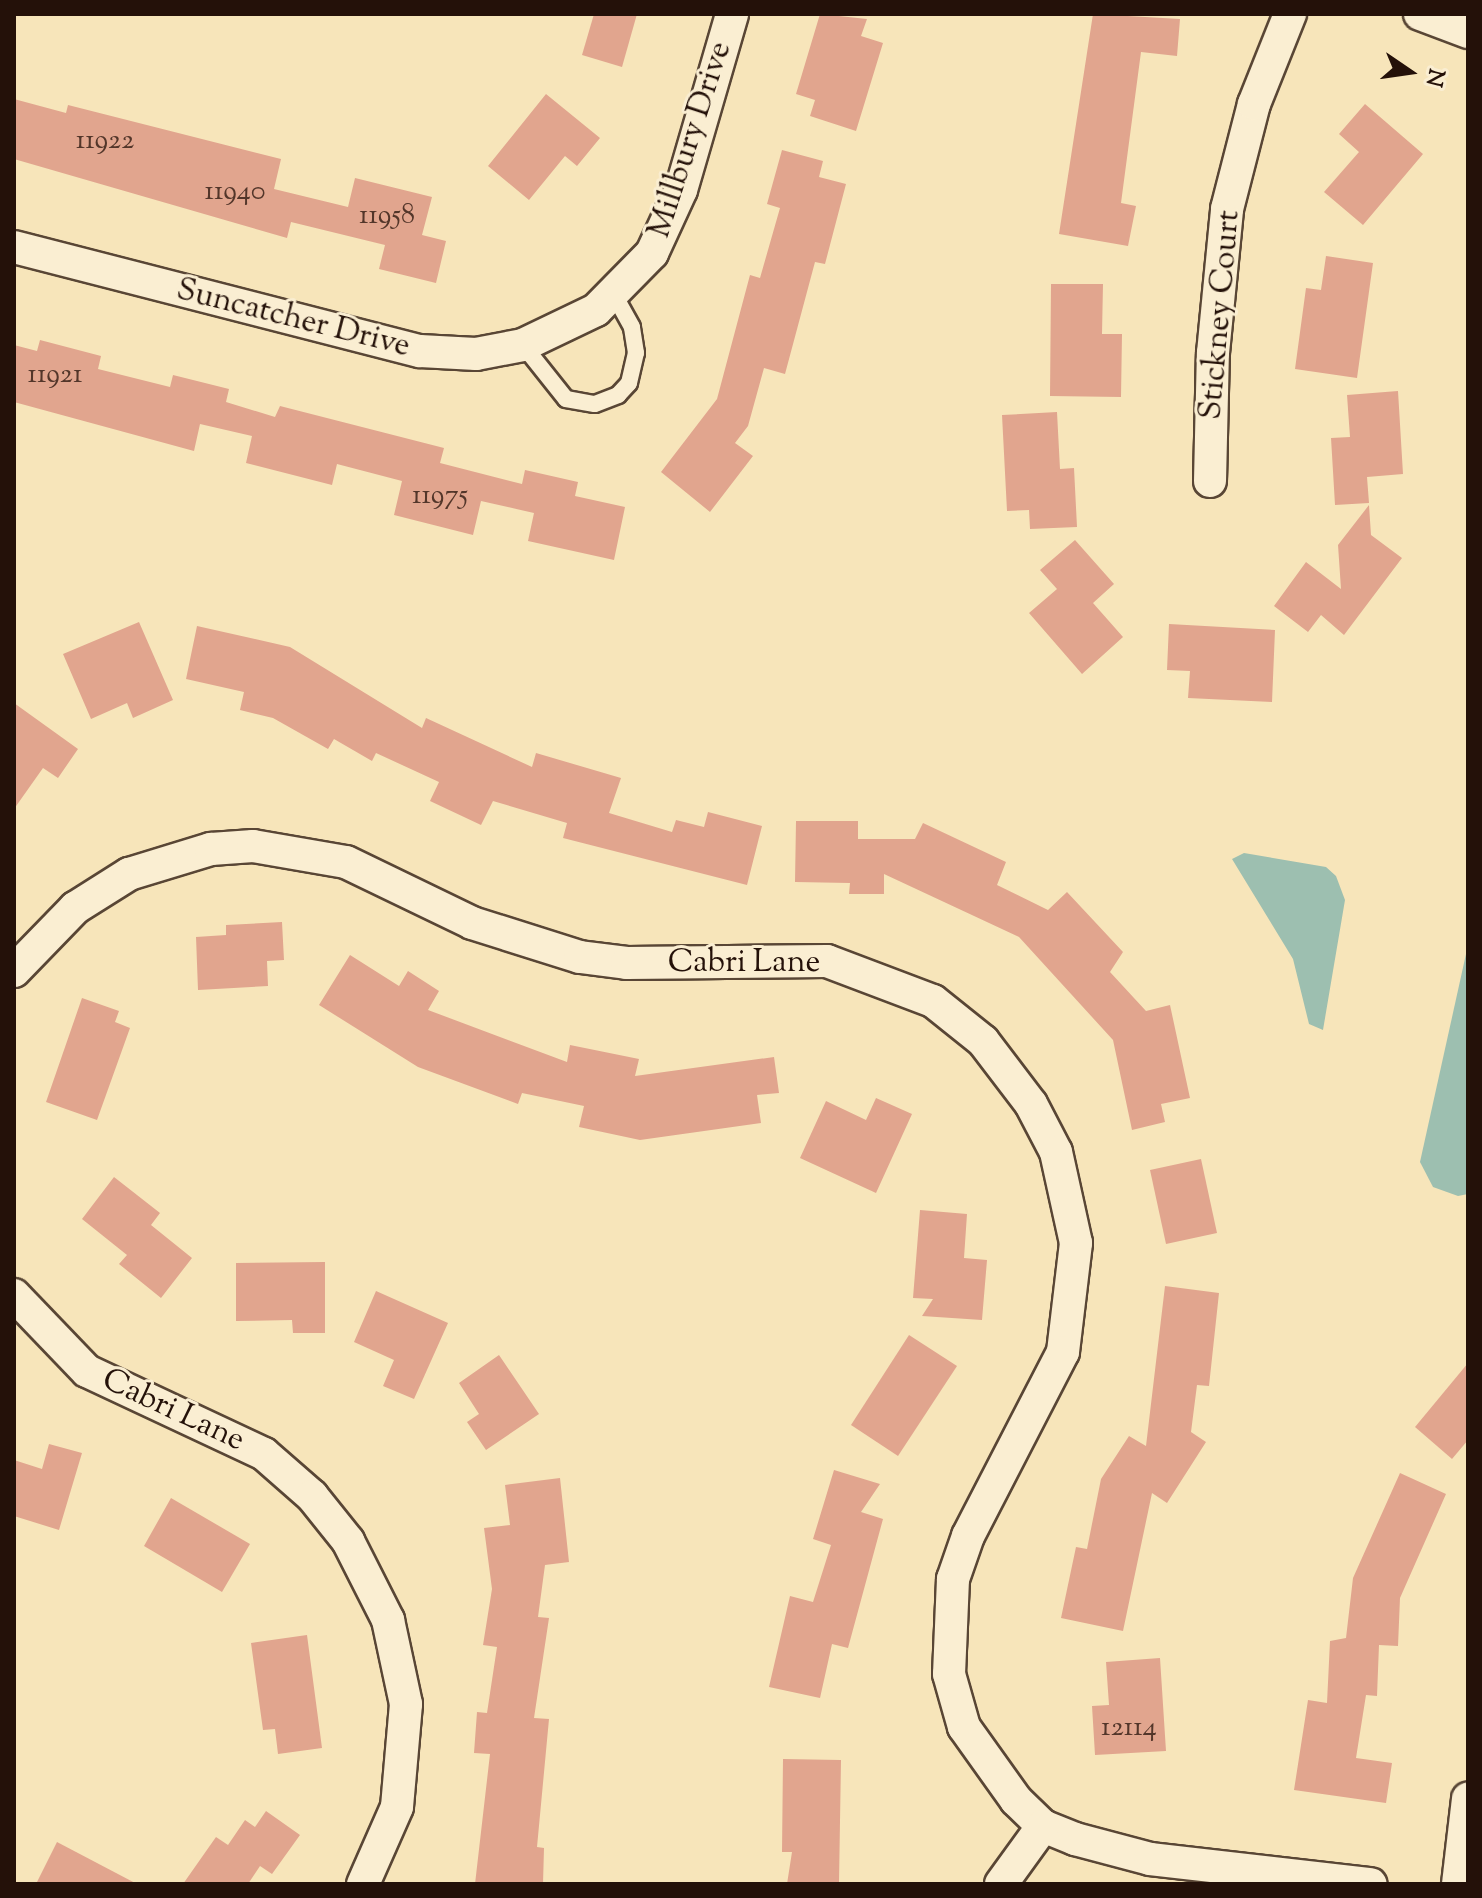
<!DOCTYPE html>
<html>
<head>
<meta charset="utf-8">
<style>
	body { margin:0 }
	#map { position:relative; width:1482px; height:1898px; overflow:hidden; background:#f7e5ba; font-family:"Sorts Mill Goudy",serif }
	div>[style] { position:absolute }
	.water>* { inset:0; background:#9dbfb0 }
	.building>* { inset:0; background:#e1a58e }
	.roads { filter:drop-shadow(2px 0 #594635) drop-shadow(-2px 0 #594635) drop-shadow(0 2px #594635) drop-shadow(0 -2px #594635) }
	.service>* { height:16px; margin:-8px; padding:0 8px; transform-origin:8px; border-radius:8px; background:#faeed2 }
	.minor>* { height:32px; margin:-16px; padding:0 16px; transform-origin:16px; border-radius:16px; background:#faeed2 }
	span { translate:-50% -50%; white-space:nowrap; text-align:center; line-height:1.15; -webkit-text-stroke:6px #faeed2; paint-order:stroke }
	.number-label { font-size:28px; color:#53362a }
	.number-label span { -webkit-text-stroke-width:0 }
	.street-label { font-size:32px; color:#241109 }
	.frame { position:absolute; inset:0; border:16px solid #241109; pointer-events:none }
	.north { position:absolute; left:1370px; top:32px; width:80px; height:80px; -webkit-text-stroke:6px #faeed2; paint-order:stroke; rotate:103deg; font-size:22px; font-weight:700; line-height:32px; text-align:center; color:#241109 }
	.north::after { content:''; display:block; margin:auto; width:28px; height:36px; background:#241109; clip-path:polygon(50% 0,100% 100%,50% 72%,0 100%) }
</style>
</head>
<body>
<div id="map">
	<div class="water">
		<div style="clip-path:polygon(1244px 853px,1326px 867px,1336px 876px,1345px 900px,1323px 1030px,1309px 1024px,1293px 959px,1232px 859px)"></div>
		<div style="clip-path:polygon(1468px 945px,1468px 1194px,1458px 1196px,1433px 1187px,1420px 1162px)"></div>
	</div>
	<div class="building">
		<div style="clip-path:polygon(594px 14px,637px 14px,622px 67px,582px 55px)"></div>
		<div style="clip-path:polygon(820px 14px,867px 19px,861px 36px,883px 43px,856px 131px,810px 116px,815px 100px,796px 94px)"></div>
		<div style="clip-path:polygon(1093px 14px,1180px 19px,1177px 56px,1141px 52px,1121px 203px,1136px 206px,1128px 246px,1059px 234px)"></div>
		<div style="clip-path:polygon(546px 94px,600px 138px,577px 166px,565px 156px,529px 200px,488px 166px)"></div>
		<div style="clip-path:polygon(14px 99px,66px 113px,68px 105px,281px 159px,274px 189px,348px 207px,355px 178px,432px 197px,422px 235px,446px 241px,436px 283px,379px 269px,385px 245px,291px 222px,287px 238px,14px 159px)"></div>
		<div style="clip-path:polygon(1365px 104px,1423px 154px,1363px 225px,1324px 192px,1359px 152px,1339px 134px)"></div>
		<div style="clip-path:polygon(782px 150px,823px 161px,819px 177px,846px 184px,825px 264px,815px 262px,785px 374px,764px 368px,748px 426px,735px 443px,753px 456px,710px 512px,661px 472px,717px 399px,750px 275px,760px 278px,780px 208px,767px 204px)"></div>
		<div style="clip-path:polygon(1326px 256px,1373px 263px,1357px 378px,1295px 369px,1306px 288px,1321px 290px)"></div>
		<div style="clip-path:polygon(1051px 284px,1103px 284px,1102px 334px,1122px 334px,1121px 397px,1050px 396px)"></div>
		<div style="clip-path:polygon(40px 340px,101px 356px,98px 369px,170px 387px,173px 375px,229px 389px,226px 402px,275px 417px,280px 406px,444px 448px,440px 463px,522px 484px,525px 470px,578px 482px,575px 496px,625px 507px,614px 560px,528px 541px,534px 513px,481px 501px,473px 535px,394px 515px,402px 481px,337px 464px,332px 485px,246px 463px,252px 436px,200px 424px,194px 451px,14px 402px,14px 345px,37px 351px)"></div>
		<div style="clip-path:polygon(1398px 391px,1403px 474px,1367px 477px,1369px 503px,1335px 505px,1331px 438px,1350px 437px,1347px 395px)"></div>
		<div style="clip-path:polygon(1057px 412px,1060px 469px,1074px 468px,1077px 527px,1030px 529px,1029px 510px,1007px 511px,1002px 415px)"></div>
		<div style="clip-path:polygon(1369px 505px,1371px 535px,1402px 558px,1344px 635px,1321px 615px,1308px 632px,1274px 606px,1306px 562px,1341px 589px,1338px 545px)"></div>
		<div style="clip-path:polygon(1075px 540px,1114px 584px,1093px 603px,1123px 637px,1082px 674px,1029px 613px,1057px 589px,1040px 570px)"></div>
		<div style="clip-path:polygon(139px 622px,173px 700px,133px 718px,127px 703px,91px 719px,63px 654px)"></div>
		<div style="clip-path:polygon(1169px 624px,1275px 630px,1272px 702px,1188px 698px,1190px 671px,1167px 670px)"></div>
		<div style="clip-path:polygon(197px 626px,290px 647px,422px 728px,426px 718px,532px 767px,536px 753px,621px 778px,609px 813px,672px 832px,676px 820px,704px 827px,708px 812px,762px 826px,747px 885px,563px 838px,567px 823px,493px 801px,481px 825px,430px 801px,439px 782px,376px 753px,372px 761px,334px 739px,328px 749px,273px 718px,240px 710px,244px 692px,186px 679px)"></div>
		<div style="clip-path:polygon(14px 703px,78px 749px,58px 778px,43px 768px,14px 809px)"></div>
		<div style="clip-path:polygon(796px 821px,858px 821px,858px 839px,915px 839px,923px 823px,1006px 862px,997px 885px,1048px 910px,1067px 892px,1123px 952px,1110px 972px,1146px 1011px,1170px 1005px,1190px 1098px,1161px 1104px,1165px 1122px,1132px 1130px,1113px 1040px,1019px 937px,884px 874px,884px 894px,849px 894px,850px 883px,795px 882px)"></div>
		<div style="clip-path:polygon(282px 922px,284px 960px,267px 961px,268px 986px,198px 990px,196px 937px,226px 935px,226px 925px)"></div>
		<div style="clip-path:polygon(350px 955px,399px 986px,408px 971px,439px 991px,428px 1010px,567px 1062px,570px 1045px,639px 1059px,635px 1076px,774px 1057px,779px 1093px,757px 1095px,761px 1123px,640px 1140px,579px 1127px,584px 1106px,522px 1093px,518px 1104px,418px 1067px,319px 1005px)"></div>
		<div style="clip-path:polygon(82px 998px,119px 1011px,115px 1022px,130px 1028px,97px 1120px,46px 1102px)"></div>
		<div style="clip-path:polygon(876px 1098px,912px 1114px,876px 1193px,800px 1158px,826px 1101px,866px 1120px)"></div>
		<div style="clip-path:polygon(1201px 1159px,1217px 1233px,1166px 1244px,1150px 1170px)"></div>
		<div style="clip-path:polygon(114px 1177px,160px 1213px,151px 1225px,192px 1258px,161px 1298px,119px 1264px,127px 1255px,82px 1219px)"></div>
		<div style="clip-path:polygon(920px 1210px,967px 1214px,964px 1258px,987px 1260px,982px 1320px,922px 1316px,933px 1299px,913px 1298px)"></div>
		<div style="clip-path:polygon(325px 1262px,325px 1333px,293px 1333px,292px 1320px,236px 1321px,236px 1263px)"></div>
		<div style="clip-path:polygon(1165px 1286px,1219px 1293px,1209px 1386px,1197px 1385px,1191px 1432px,1206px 1442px,1167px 1503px,1152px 1493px,1123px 1631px,1061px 1618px,1076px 1547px,1087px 1549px,1101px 1479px,1129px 1436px,1146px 1446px)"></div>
		<div style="clip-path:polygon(376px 1291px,448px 1323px,414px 1399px,383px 1386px,394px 1360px,354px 1342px)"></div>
		<div style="clip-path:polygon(909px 1335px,957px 1366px,898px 1456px,851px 1425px)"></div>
		<div style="clip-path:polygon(499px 1355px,539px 1414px,486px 1450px,467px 1422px,479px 1414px,459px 1383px)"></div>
		<div style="clip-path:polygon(1468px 1363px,1468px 1440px,1452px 1459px,1415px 1427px)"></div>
		<div style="clip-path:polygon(49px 1444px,82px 1453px,59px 1530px,14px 1516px,14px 1460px,42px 1469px)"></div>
		<div style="clip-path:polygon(834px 1470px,880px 1484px,861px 1512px,883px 1519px,848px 1648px,832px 1644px,820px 1698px,769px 1687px,790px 1596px,813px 1602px,831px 1545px,813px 1539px)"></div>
		<div style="clip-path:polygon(1400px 1473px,1446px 1494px,1400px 1598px,1398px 1646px,1379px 1645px,1377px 1696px,1366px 1695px,1356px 1758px,1392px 1763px,1386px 1803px,1294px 1790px,1308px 1700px,1327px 1703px,1330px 1641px,1346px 1638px,1353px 1578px)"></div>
		<div style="clip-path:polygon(560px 1478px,569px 1562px,545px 1565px,538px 1617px,549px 1618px,534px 1718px,549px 1719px,537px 1847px,544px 1848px,543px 1884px,475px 1884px,490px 1754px,474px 1753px,477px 1712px,487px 1713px,497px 1647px,483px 1645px,492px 1589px,484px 1528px,510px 1525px,505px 1485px)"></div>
		<div style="clip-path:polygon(171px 1498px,250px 1544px,222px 1592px,144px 1546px)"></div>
		<div style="clip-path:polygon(307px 1635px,322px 1748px,278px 1754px,275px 1729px,263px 1730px,251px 1643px)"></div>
		<div style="clip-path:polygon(1160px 1658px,1166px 1751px,1095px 1755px,1092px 1706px,1109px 1705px,1106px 1662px)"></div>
		<div style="clip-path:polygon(783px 1759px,841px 1760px,839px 1884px,787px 1884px,792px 1852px,782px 1852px)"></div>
		<div style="clip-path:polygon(266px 1811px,300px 1835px,272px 1874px,260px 1866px,248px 1884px,183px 1884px,216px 1837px,228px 1845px,245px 1820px,255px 1827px)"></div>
		<div style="clip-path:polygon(57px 1842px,137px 1884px,36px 1884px)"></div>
	</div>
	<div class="roads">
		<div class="service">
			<div style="left:523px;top:345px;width:69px;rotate:51.5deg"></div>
			<div style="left:566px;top:399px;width:29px;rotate:10deg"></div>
			<div style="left:595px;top:404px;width:25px;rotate:-21deg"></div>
			<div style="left:618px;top:395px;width:16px;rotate:-47deg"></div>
			<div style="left:629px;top:383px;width:31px;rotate:-77deg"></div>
			<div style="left:636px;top:353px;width:26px;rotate:-99deg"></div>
			<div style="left:632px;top:327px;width:37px;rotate:-119deg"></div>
		</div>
		<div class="minor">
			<div style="left:1420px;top:14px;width:51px;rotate:20.6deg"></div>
			<div style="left:14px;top:247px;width:419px;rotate:14.4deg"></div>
			<div style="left:420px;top:351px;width:56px;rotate:3.1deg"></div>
			<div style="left:476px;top:354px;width:48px;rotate:-10.8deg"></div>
			<div style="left:523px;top:345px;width:81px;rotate:-25.6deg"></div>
			<div style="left:596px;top:310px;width:80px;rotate:-45.5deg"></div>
			<div style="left:652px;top:253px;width:69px;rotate:-65.3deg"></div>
			<div style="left:681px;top:190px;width:183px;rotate:-73.8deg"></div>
			<div style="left:1210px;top:481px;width:128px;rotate:-88.7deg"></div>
			<div style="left:1213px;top:353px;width:145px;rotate:-84.4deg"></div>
			<div style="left:1227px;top:209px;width:108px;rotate:-75.6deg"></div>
			<div style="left:1254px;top:104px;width:97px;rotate:-68.2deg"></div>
			<div style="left:14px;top:971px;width:88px;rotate:-45.9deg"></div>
			<div style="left:75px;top:908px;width:64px;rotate:-32.2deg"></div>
			<div style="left:129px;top:874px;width:86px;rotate:-17deg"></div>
			<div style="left:211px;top:849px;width:42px;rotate:-4.1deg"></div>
			<div style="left:253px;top:846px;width:94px;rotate:9.8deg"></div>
			<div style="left:346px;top:862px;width:140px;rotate:25.8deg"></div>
			<div style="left:472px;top:923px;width:113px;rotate:17.5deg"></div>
			<div style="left:580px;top:957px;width:47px;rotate:7.3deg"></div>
			<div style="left:627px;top:963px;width:200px;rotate:-0.6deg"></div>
			<div style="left:827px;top:961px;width:113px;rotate:20.7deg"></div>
			<div style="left:933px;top:1001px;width:64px;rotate:38.7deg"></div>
			<div style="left:983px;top:1041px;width:79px;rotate:52.7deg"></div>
			<div style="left:1031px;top:1104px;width:54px;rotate:62.5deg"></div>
			<div style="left:1056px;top:1152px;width:93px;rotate:77.6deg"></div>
			<div style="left:1076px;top:1243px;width:110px;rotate:96.8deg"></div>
			<div style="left:1063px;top:1352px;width:207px;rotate:117.3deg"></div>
			<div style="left:968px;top:1536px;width:46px;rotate:109.2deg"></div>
			<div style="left:953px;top:1579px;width:95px;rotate:92.4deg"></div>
			<div style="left:949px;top:1674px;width:55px;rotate:74.2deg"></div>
			<div style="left:964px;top:1727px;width:90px;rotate:54.5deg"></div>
			<div style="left:1016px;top:1800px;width:37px;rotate:44deg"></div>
			<div style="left:1043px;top:1826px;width:35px;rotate:22deg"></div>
			<div style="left:1075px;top:1839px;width:78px;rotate:14.9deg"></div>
			<div style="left:1150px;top:1859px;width:222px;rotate:6.5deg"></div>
			<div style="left:14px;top:1295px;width:105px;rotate:46.2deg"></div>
			<div style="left:87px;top:1371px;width:195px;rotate:25.1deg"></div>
			<div style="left:264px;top:1454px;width:64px;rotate:41.2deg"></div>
			<div style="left:312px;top:1496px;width:58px;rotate:51.3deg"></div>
			<div style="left:348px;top:1541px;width:89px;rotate:63.1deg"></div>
			<div style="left:388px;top:1620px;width:86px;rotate:77.9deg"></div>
			<div style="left:406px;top:1704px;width:103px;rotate:95deg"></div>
			<div style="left:397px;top:1807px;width:84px;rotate:113.8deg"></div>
			<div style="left:1001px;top:1884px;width:72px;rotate:-54.1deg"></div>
			<div style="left:1458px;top:1884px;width:86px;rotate:-83.3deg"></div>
		</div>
	</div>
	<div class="number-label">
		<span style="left:105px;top:141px">11922</span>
		<span style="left:235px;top:192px">11940</span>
		<span style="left:387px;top:216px">11958</span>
		<span style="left:55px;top:375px">11921</span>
		<span style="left:440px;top:496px">11975</span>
		<span style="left:1129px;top:1728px">12114</span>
	</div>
	<div class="street-label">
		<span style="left:691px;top:140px;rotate:-72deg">Millbury Drive</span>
		<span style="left:1221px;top:315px;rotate:-85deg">Stickney Court</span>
		<span style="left:293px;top:319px;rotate:14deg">Suncatcher Drive</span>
		<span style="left:744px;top:963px">Cabri Lane</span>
		<span style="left:173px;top:1411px;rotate:25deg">Cabri Lane</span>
	</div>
	<div class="frame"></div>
	<div class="north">N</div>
</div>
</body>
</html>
